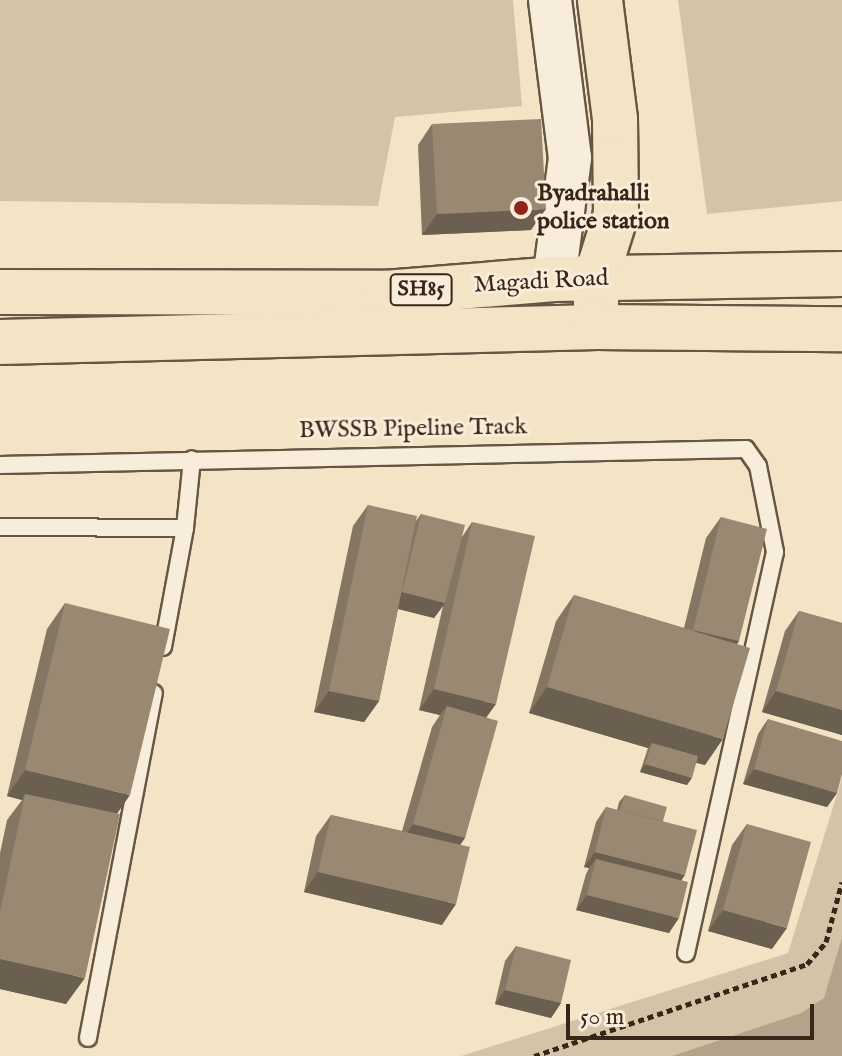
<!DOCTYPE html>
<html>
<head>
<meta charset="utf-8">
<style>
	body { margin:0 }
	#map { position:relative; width:842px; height:1056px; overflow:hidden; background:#f3e4c6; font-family:"IM FELL English",serif }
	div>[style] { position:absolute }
	.green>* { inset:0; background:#d3c4a8 }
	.water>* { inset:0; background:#b3a38b }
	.path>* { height:5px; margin-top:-2.5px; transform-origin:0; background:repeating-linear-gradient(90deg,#382618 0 6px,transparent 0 10px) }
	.roads { filter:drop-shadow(2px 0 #675644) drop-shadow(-2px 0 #675644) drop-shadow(0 2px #675644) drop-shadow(0 -2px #675644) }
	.service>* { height:16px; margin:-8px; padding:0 8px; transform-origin:8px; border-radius:8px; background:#f7edda }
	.tertiary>* { height:42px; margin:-21px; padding:0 21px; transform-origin:21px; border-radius:21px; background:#f7edda }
	.primary>* { height:44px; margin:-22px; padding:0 22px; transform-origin:22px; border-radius:22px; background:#f3e4c6 }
	.wall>* { inset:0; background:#847662 }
	.shaded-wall>* { inset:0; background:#6b6050 }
	.building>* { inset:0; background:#998972 }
	.dots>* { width:22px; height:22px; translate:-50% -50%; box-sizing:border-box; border:4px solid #f7edda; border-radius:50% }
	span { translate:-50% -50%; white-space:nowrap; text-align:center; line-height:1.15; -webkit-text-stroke:6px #f7edda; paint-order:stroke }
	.shield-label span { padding:2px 6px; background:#f7edda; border:2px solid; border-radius:6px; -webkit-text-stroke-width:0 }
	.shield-label { font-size:22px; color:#382618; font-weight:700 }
	.poi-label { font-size:24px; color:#382618; font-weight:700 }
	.left { translate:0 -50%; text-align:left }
	.street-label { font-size:24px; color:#382618 }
	.scale { position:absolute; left:566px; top:1004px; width:248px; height:36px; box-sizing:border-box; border:4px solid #382618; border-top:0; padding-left:10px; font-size:24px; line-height:28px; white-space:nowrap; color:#382618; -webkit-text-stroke:6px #f7edda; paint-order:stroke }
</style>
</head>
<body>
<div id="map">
	<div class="green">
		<div style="clip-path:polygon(0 0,513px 0,522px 106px,395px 117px,378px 206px,0 201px)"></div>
		<div style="clip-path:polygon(678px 0,842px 0,842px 201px,707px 214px)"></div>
		<div style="clip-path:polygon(842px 778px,842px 937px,825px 998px,801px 1013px,672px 1056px,461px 1056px,788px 953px)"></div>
	</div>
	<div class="water">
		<div style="clip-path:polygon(842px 937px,842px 1056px,672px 1056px,801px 1013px,824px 998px)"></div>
	</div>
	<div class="path">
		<div style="left:534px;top:1056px;width:288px;rotate:-18.6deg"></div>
		<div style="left:807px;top:964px;width:29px;rotate:-49deg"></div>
		<div style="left:826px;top:942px;width:62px;rotate:-75.1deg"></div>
	</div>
	<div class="roads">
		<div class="service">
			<div style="left:0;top:465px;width:746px;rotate:-1.23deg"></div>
			<div style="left:746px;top:449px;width:21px;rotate:55deg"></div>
			<div style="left:758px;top:466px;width:88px;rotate:78.8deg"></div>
			<div style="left:775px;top:552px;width:411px;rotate:102.5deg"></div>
			<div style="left:0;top:527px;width:185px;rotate:0.3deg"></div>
			<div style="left:185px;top:528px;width:121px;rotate:100.5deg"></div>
			<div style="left:185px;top:528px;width:69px;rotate:-84.2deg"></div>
			<div style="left:88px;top:1038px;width:351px;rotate:-79.2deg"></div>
		</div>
		<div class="tertiary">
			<div style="left:550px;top:0;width:159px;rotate:82.8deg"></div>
			<div style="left:570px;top:158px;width:122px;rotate:97.5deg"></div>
		</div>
		<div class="primary">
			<div style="left:0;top:292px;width:385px;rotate:0.1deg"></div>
			<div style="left:385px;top:293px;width:170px;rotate:-4.7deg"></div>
			<div style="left:554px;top:279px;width:288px;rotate:-1deg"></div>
			<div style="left:596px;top:305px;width:27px;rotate:-90deg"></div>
			<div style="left:596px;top:278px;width:67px;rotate:-72.6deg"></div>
			<div style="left:616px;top:214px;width:95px;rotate:-90.6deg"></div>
			<div style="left:615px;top:119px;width:120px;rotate:-97.2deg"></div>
			<div style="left:0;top:342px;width:597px;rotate:-1.44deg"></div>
			<div style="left:597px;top:327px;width:245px;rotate:0.5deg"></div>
		</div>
	</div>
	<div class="wall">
		<div style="clip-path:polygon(432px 124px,531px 230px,422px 235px,418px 145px)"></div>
		<div style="clip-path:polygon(368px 505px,416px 521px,421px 514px,462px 537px,472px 522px,486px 717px,465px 838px,460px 845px,442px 925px,304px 892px,316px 836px,331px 815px,402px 831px,432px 727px,440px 715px,419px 710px,443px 606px,434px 618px,398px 609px,379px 701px,364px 722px,314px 712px,353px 526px)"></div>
		<div style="clip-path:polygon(721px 517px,739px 641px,737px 644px,705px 765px,696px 763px,687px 785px,640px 772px,648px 748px,529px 713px,556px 621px,574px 595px,684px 628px,706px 538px)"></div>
		<div style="clip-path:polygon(65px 603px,117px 814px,66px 1004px,0 989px,0 853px,7px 820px,22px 800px,7px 796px,47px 629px)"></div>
		<div style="clip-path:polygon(799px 611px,842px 623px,842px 735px,762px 712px,785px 631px)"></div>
		<div style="clip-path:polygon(768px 719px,837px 793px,827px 807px,743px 784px,758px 734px)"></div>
		<div style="clip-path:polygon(625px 795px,663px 821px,682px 880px,669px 933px,576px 910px,586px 874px,589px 868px,584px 867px,596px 822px,606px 807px,617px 810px,619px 802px)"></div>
		<div style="clip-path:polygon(747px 824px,772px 949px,708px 931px,732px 845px)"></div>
		<div style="clip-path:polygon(516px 946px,561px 1003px,551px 1018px,495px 1004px,505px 961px)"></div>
	</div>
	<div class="shaded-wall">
		<div style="clip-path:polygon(546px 209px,531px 230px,422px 235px,437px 214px)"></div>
		<div style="clip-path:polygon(402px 592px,445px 603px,434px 618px,391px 607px)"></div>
		<div style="clip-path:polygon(693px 630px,739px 641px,724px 662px)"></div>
		<div style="clip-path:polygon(547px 687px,723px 739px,705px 765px,650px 749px,652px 743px,648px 748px,529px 713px)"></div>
		<div style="clip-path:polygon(434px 689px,496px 704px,481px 725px,447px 706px,440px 715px,419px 710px)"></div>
		<div style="clip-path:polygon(329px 691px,379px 701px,364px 722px,314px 712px)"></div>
		<div style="clip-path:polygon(776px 691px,842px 710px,842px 735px,762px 712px)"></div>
		<div style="clip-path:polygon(645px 764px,692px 778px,687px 785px,640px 772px)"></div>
		<div style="clip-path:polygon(754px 769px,837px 793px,827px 807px,743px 784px)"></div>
		<div style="clip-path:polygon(25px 770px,130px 795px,112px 821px,25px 794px,22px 800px,7px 796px)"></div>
		<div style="clip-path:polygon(413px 824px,465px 838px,450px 859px,399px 845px)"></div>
		<div style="clip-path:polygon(595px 852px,685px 875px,675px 890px,596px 859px,589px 868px,584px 867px)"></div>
		<div style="clip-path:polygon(318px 872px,456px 904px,442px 925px,304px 892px)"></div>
		<div style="clip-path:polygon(587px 895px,679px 918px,669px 933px,576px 910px)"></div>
		<div style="clip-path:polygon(723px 910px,787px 928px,772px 949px,708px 931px)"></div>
		<div style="clip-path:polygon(0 959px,85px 978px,66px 1004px,0 989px)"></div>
		<div style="clip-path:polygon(505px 990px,561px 1003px,551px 1018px,495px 1004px)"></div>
	</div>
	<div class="building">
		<div style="clip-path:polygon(541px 119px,546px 209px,437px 214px,432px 124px)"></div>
		<div style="clip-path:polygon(368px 505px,417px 516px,379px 701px,329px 691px)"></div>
		<div style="clip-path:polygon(421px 514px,465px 525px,445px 603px,402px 592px)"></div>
		<div style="clip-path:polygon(721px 517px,767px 529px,739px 641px,693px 630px)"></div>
		<div style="clip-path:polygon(472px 522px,535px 536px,496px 704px,434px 689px)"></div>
		<div style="clip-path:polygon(574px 595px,750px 648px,723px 739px,547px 687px)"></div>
		<div style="clip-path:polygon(65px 603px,170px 629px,130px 795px,25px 770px)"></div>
		<div style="clip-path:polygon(799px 611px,842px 623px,842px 710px,776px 691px)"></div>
		<div style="clip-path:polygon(447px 706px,498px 721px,465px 838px,413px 824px)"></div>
		<div style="clip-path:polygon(768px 719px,842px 741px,842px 774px,837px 793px,754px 769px)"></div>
		<div style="clip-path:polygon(652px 743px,698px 756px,692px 778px,645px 764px)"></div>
		<div style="clip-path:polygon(25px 794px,120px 814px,85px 978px,0 959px,0 912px)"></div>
		<div style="clip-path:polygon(625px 795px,667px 807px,663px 821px,620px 810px)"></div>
		<div style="clip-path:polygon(606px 807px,697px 830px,685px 875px,595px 852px)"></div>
		<div style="clip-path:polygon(331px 815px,470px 847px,456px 904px,318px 872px)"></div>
		<div style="clip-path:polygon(747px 824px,811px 842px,787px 928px,723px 910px)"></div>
		<div style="clip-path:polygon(596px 859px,688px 882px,679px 918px,587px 895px)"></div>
		<div style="clip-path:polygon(516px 946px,571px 960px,561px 1003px,505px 990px)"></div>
	</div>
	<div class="dots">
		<div style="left:521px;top:208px;background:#8f2418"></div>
	</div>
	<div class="shield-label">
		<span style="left:421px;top:290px">SH85</span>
	</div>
	<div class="poi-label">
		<span class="left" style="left:537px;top:208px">Byadrahalli<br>police station</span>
	</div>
	<div class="street-label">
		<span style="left:541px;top:282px;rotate:-3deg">Magadi Road</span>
		<span style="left:413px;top:429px;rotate:-1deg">BWSSB Pipeline Track</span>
	</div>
	<div class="scale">50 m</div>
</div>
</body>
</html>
